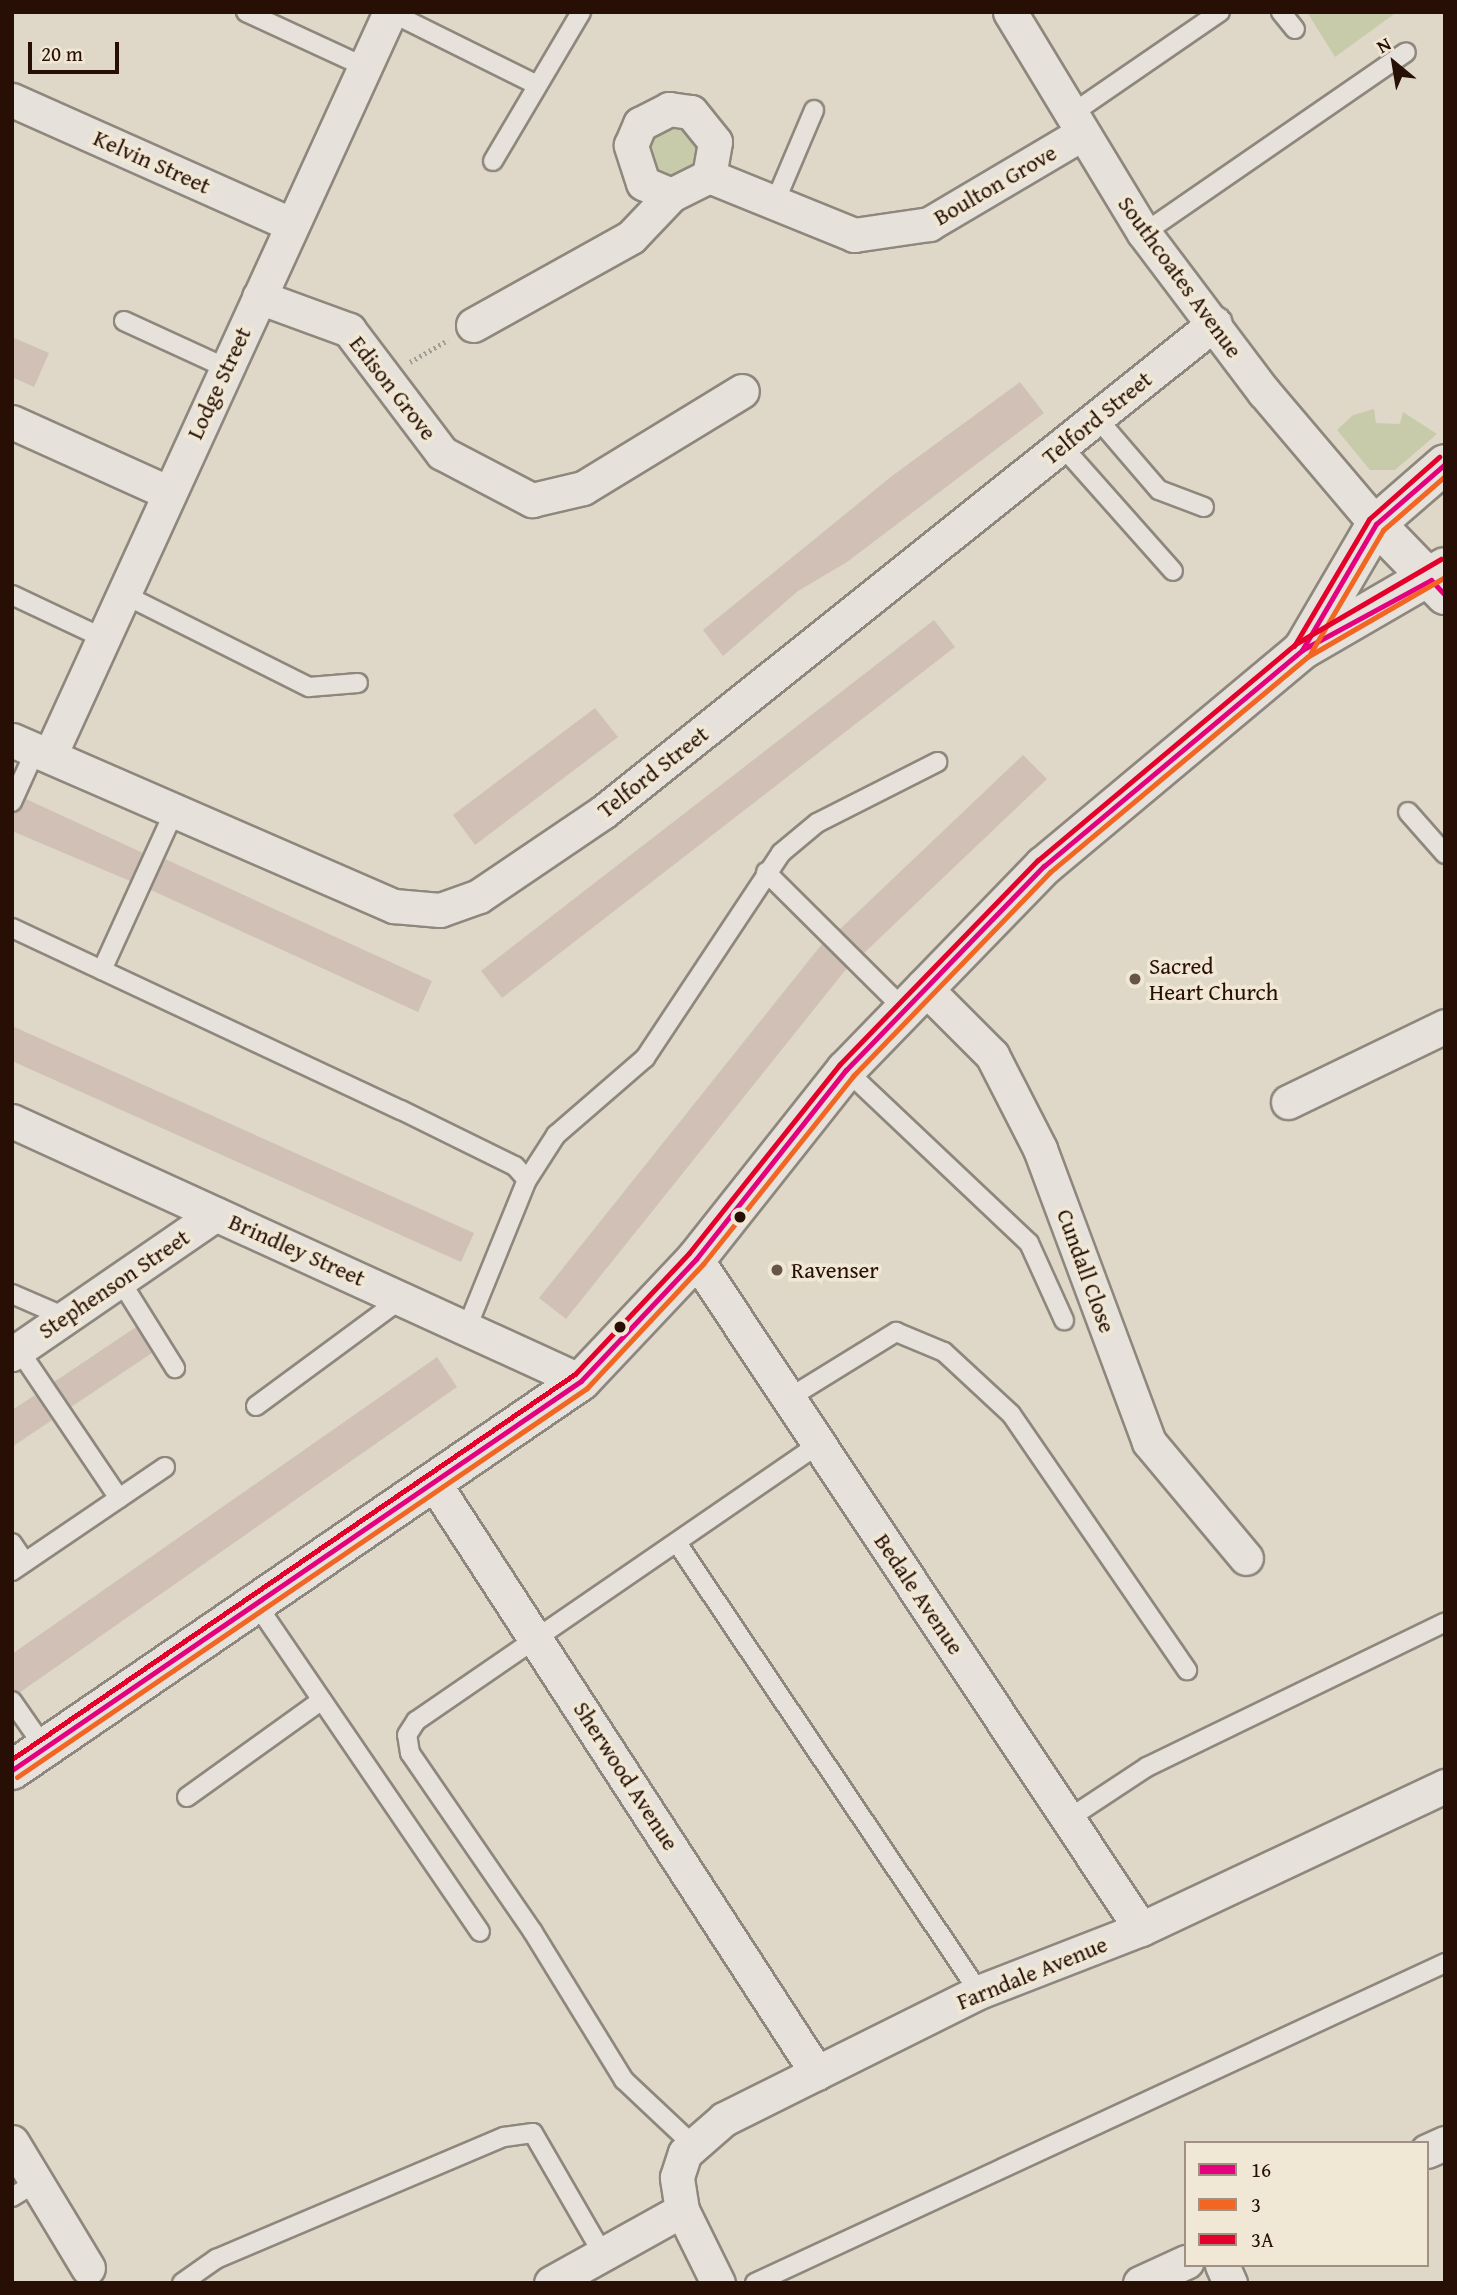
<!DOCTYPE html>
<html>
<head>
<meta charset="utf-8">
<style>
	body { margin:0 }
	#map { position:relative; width:1457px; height:2295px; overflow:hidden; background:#dfd8c8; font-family:"Gentium Book Plus",serif }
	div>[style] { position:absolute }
	.green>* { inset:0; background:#c8cbaa }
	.round { border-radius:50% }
	.building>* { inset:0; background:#d0c0b6 }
	.path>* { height:4.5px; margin-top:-2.25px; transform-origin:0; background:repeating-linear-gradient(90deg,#a19c95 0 2px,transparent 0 5.5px) }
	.roads { filter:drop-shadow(2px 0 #8e877d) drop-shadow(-2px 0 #8e877d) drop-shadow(0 2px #8e877d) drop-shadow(0 -2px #8e877d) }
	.lane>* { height:18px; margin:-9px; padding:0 9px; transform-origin:9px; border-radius:9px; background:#e6e2db }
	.street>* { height:33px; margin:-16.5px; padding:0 16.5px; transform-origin:16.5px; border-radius:16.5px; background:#e6e2db }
	.secondary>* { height:38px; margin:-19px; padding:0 19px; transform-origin:19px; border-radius:19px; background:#e6e2db }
	.bus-1>* { height:5px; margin:-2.5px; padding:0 2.5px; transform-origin:2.5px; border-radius:2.5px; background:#e5007d }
	.bus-2>* { height:5px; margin:-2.5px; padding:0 2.5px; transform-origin:2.5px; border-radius:2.5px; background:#f26522 }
	.bus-3>* { height:5px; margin:-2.5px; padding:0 2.5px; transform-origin:2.5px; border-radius:2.5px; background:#e4002b }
	.dots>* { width:19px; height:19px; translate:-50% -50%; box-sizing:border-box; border:4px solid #f0e8d5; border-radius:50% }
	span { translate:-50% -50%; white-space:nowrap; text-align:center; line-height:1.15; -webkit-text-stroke:7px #f0e8d5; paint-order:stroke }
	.street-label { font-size:23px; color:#270f06 }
	.poi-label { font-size:23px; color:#270f06 }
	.left { translate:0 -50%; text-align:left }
	.frame { position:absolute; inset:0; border:14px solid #270f06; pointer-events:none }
	.legend { position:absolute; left:1184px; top:2141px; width:245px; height:126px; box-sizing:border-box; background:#f0e8d5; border:2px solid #a09182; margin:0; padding:9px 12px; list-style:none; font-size:21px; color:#270f06 }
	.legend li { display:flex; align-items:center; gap:14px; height:35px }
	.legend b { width:35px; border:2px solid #a09182 }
	.north { position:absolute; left:1359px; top:28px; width:70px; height:70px; -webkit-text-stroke:5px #f0e8d5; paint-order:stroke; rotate:330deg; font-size:19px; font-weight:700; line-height:28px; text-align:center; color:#270f06 }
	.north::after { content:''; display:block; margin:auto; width:24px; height:32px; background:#270f06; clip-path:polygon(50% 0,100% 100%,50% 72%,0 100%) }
	.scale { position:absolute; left:28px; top:42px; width:91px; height:32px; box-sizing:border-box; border:4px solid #270f06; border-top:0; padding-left:9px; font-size:21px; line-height:24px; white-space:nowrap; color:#270f06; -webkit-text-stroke:5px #f0e8d5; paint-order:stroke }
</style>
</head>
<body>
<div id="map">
	<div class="green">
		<div style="clip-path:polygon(1307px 12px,1397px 12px,1335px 57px)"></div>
		<div class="round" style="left:645px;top:126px;width:54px;height:54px"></div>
		<div style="clip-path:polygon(1374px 409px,1376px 423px,1400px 424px,1403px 412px,1437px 434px,1395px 470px,1370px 470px,1337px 430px,1353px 415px)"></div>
	</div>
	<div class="building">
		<div style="clip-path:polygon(12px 337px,49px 353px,34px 387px,12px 377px)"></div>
		<div style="clip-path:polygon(1020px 382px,1044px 413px,847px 562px,798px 591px,723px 656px,703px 630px,892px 476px)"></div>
		<div style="clip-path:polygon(934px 620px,955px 647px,502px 998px,481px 971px)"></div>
		<div style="clip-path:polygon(595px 708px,618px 737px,475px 845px,453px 815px)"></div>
		<div style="clip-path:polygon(1023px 755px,1047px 779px,864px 953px,840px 929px)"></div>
		<div style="clip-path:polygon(26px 799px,143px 853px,130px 881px,12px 831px,12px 813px)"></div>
		<div style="clip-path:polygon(165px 859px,432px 981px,418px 1012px,151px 890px)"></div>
		<div style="clip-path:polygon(822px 944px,847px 968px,566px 1319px,539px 1298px)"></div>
		<div style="clip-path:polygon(12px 1026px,474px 1233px,461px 1262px,12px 1061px)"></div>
		<div style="clip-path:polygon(136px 1327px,152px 1353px,71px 1407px,54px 1382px)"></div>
		<div style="clip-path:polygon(437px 1357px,457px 1387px,19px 1693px,12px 1690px,12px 1654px)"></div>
		<div style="clip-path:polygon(35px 1395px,52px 1420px,12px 1447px,12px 1410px)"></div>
	</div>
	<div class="path">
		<div style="left:410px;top:362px;width:44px;rotate:-30.1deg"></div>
	</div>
	<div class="roads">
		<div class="lane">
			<div style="left:246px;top:12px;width:129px;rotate:24.8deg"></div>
			<div style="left:390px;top:12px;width:164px;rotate:26.4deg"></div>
			<div style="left:1281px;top:12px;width:22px;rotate:51deg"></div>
			<div style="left:1070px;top:115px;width:182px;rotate:-34.5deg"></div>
			<div style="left:493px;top:161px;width:173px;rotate:-59.4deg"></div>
			<div style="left:775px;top:202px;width:100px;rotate:-67deg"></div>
			<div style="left:1144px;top:233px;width:318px;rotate:-34.6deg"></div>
			<div style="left:124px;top:321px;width:112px;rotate:24.7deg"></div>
			<div style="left:1097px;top:418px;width:95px;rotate:49.3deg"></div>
			<div style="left:1159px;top:490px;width:48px;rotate:20.7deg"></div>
			<div style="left:1062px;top:446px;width:167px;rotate:48.4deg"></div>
			<div style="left:123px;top:594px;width:208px;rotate:26.6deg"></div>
			<div style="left:309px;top:687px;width:49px;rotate:-4.7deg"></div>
			<div style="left:12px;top:595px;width:101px;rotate:25.3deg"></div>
			<div style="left:12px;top:802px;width:58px;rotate:-65.6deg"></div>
			<div style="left:1408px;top:812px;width:56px;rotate:48.6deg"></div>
			<div style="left:766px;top:872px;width:193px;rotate:44.8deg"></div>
			<div style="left:12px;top:928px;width:429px;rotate:25.1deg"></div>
			<div style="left:401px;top:1110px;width:127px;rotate:26.2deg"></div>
			<div style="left:515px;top:1166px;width:18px;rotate:49deg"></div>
			<div style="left:102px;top:970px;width:176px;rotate:-65.5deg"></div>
			<div style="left:846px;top:1070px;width:252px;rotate:43.4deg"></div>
			<div style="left:1029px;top:1243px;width:85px;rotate:65.6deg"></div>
			<div style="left:120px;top:1280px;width:104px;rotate:58deg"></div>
			<div style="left:12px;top:1294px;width:58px;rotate:23.5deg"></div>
			<div style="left:468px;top:1325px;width:157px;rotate:-67.9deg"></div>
			<div style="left:527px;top:1180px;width:54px;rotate:-57.2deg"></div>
			<div style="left:556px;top:1135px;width:118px;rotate:-40.9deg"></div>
			<div style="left:645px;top:1058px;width:246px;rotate:-56.4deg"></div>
			<div style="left:781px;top:853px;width:47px;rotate:-39.8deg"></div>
			<div style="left:817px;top:823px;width:135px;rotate:-26.9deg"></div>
			<div style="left:19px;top:1350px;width:179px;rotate:56deg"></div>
			<div style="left:789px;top:1398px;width:126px;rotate:-31.7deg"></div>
			<div style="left:896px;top:1332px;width:52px;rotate:22.6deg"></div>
			<div style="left:944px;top:1352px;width:91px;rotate:42.8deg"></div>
			<div style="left:1011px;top:1414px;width:311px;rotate:55.5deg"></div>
			<div style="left:256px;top:1406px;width:184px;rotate:-36.4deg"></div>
			<div style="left:12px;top:1543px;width:23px;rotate:56deg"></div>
			<div style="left:677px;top:1543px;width:541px;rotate:56.07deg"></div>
			<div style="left:12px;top:1571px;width:185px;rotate:-34.2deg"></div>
			<div style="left:255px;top:1602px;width:399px;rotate:55.7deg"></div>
			<div style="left:12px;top:1701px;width:56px;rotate:55.2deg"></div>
			<div style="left:187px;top:1797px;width:166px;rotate:-35.7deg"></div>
			<div style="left:1068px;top:1819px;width:95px;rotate:-33.4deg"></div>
			<div style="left:1147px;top:1767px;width:331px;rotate:-25.9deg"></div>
			<div style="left:693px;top:2145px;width:95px;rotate:-136.7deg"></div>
			<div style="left:624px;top:2080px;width:174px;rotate:-121.6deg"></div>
			<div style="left:533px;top:1932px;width:217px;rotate:-124.5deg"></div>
			<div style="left:410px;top:1753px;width:18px;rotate:-99deg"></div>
			<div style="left:407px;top:1735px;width:17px;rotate:-57deg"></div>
			<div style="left:416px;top:1721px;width:489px;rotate:-34.5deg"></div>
			<div style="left:12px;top:2197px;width:29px;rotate:-31deg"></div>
			<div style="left:182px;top:2283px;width:42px;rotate:-35.2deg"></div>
			<div style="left:216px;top:2259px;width:313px;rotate:-23deg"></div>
			<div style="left:504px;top:2137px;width:29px;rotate:-8deg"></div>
			<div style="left:533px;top:2133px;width:140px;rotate:60deg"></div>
			<div style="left:755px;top:2283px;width:761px;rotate:-24.88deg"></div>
		</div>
		<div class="street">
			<div style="left:1010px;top:12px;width:258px;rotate:58.8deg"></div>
			<div style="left:1144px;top:233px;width:199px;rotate:53deg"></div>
			<div style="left:1264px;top:392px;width:173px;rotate:49.7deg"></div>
			<div style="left:12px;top:100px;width:305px;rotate:24deg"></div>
			<div style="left:671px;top:195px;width:30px;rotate:-157deg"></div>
			<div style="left:643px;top:183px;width:40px;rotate:-108deg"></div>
			<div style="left:631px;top:145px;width:23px;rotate:-67deg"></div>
			<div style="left:640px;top:124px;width:33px;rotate:-27deg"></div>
			<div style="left:669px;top:109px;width:22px;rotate:8deg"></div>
			<div style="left:691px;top:112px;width:38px;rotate:51deg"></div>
			<div style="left:715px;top:142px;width:35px;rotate:100deg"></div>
			<div style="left:259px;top:297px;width:96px;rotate:20.1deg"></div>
			<div style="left:349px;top:330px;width:154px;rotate:52.9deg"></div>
			<div style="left:442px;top:453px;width:102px;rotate:27.6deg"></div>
			<div style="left:532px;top:500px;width:52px;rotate:-13.2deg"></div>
			<div style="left:583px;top:488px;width:186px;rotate:-31.4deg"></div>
			<div style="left:473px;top:325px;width:181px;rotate:-29.1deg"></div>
			<div style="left:631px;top:237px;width:58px;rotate:-46.4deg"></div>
			<div style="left:671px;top:195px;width:42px;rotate:-26.6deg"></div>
			<div style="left:709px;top:176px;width:157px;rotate:22.1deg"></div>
			<div style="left:854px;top:235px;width:76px;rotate:-8.3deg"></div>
			<div style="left:929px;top:224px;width:177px;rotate:-30.6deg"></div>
			<div style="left:12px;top:422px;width:172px;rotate:24.3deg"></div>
			<div style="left:12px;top:740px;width:417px;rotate:23.5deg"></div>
			<div style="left:394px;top:906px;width:46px;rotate:5deg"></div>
			<div style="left:440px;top:910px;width:41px;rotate:-19.7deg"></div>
			<div style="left:479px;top:896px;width:150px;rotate:-34.1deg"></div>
			<div style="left:603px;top:812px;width:783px;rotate:-38.63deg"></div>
			<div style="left:50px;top:755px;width:817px;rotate:-65.41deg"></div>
			<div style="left:923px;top:986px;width:98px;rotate:45deg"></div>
			<div style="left:992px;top:1055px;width:106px;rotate:62.9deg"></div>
			<div style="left:1040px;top:1149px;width:313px;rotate:69.6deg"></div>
			<div style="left:1149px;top:1442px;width:151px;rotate:50.1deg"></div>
			<div style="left:1288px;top:1102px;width:174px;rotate:-25.8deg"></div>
			<div style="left:12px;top:1121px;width:626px;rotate:24.56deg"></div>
			<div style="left:696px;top:1259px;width:804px;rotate:56.41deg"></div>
			<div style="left:12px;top:1354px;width:247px;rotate:-34.5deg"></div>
			<div style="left:432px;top:1480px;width:707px;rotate:57.01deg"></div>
			<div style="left:12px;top:2142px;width:147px;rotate:58.9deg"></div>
			<div style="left:1427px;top:2151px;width:20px;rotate:-24deg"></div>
			<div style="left:1222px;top:2265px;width:20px;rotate:66deg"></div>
			<div style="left:551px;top:2283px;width:150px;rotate:-29.1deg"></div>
			<div style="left:718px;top:2283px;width:81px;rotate:-116.3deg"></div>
			<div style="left:682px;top:2210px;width:33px;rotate:-99deg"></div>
			<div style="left:677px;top:2177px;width:25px;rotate:-72deg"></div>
			<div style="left:685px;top:2153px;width:52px;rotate:-41.1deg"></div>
			<div style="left:724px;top:2119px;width:285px;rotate:-26.5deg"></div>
			<div style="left:979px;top:1992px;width:174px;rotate:-21.3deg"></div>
			<div style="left:1141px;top:1929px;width:336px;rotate:-25.2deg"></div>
			<div style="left:1140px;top:2283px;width:51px;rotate:-24.5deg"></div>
		</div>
		<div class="secondary">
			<div style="left:1376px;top:524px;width:99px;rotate:45.8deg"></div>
			<div style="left:1303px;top:649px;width:145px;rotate:-59.7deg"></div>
			<div style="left:1376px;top:524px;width:91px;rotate:-41deg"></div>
			<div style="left:12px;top:1770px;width:689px;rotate:-34.36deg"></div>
			<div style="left:581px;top:1381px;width:168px;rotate:-46.7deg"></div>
			<div style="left:696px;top:1259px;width:241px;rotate:-51.6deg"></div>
			<div style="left:846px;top:1070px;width:284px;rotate:-45.9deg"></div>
			<div style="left:1044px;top:866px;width:336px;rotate:-39.9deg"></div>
			<div style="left:1302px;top:650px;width:165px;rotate:-30.1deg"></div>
		</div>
	</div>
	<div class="bus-1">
		<div style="left:1302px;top:650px;width:146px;rotate:-59.6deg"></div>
		<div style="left:1376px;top:524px;width:91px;rotate:-41deg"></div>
		<div style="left:12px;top:1770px;width:689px;rotate:-34.36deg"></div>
		<div style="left:581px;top:1381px;width:168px;rotate:-46.7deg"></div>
		<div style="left:696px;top:1259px;width:241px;rotate:-51.6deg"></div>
		<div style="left:846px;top:1070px;width:284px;rotate:-45.9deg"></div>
		<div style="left:1044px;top:866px;width:336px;rotate:-39.9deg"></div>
		<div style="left:1302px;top:650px;width:147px;rotate:-28.5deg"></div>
		<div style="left:1431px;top:580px;width:21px;rotate:47deg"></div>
	</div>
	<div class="bus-2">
		<div style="left:1310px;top:654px;width:144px;rotate:-59.5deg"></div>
		<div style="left:1383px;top:530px;width:82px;rotate:-41.1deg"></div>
		<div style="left:17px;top:1777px;width:690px;rotate:-34.31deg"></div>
		<div style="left:587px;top:1388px;width:170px;rotate:-46.9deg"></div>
		<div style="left:703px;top:1264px;width:241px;rotate:-51.4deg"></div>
		<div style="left:853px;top:1076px;width:284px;rotate:-46deg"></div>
		<div style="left:1050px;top:872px;width:335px;rotate:-39.9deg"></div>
		<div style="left:1307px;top:657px;width:160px;rotate:-30.1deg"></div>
	</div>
	<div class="bus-3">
		<div style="left:1294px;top:646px;width:147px;rotate:-59.4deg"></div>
		<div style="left:1369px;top:519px;width:94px;rotate:-41.5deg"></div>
		<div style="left:12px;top:1759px;width:682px;rotate:-34.37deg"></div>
		<div style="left:575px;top:1374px;width:166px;rotate:-46.7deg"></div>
		<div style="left:689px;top:1253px;width:242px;rotate:-51.4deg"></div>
		<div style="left:840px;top:1064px;width:284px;rotate:-45.9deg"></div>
		<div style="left:1038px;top:860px;width:338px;rotate:-40deg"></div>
		<div style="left:1297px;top:643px;width:167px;rotate:-30.3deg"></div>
	</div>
	<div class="dots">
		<div style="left:1135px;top:979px;background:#67554a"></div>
		<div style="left:740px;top:1217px;background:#270f06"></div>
		<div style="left:777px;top:1270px;background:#67554a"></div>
		<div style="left:620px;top:1327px;background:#270f06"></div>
	</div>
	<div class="street-label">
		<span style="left:152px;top:162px;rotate:24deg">Kelvin Street</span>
		<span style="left:995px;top:185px;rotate:-30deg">Boulton Grove</span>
		<span style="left:1180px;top:277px;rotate:54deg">Southcoates Avenue</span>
		<span style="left:219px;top:383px;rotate:-65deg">Lodge Street</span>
		<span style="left:393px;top:388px;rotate:52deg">Edison Grove</span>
		<span style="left:1097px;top:418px;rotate:-39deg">Telford Street</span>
		<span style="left:653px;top:772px;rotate:-38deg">Telford Street</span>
		<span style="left:297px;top:1250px;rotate:24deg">Brindley Street</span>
		<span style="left:1086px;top:1271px;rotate:70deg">Cundall Close</span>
		<span style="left:114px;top:1284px;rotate:-34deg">Stephenson Street</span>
		<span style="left:919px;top:1594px;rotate:56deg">Bedale Avenue</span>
		<span style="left:626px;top:1776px;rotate:57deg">Sherwood Avenue</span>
		<span style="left:1032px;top:1973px;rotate:-22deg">Farndale Avenue</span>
	</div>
	<div class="poi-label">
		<span class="left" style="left:1149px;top:979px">Sacred<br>Heart Church</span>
		<span class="left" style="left:791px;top:1270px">Ravenser</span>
	</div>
	<div class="frame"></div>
	<ul class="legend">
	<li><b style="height:9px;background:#e5007d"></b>16</li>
	<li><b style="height:9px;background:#f26522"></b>3</li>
	<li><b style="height:9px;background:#e4002b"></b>3A</li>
	</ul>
	<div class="north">N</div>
	<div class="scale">20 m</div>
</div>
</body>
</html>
